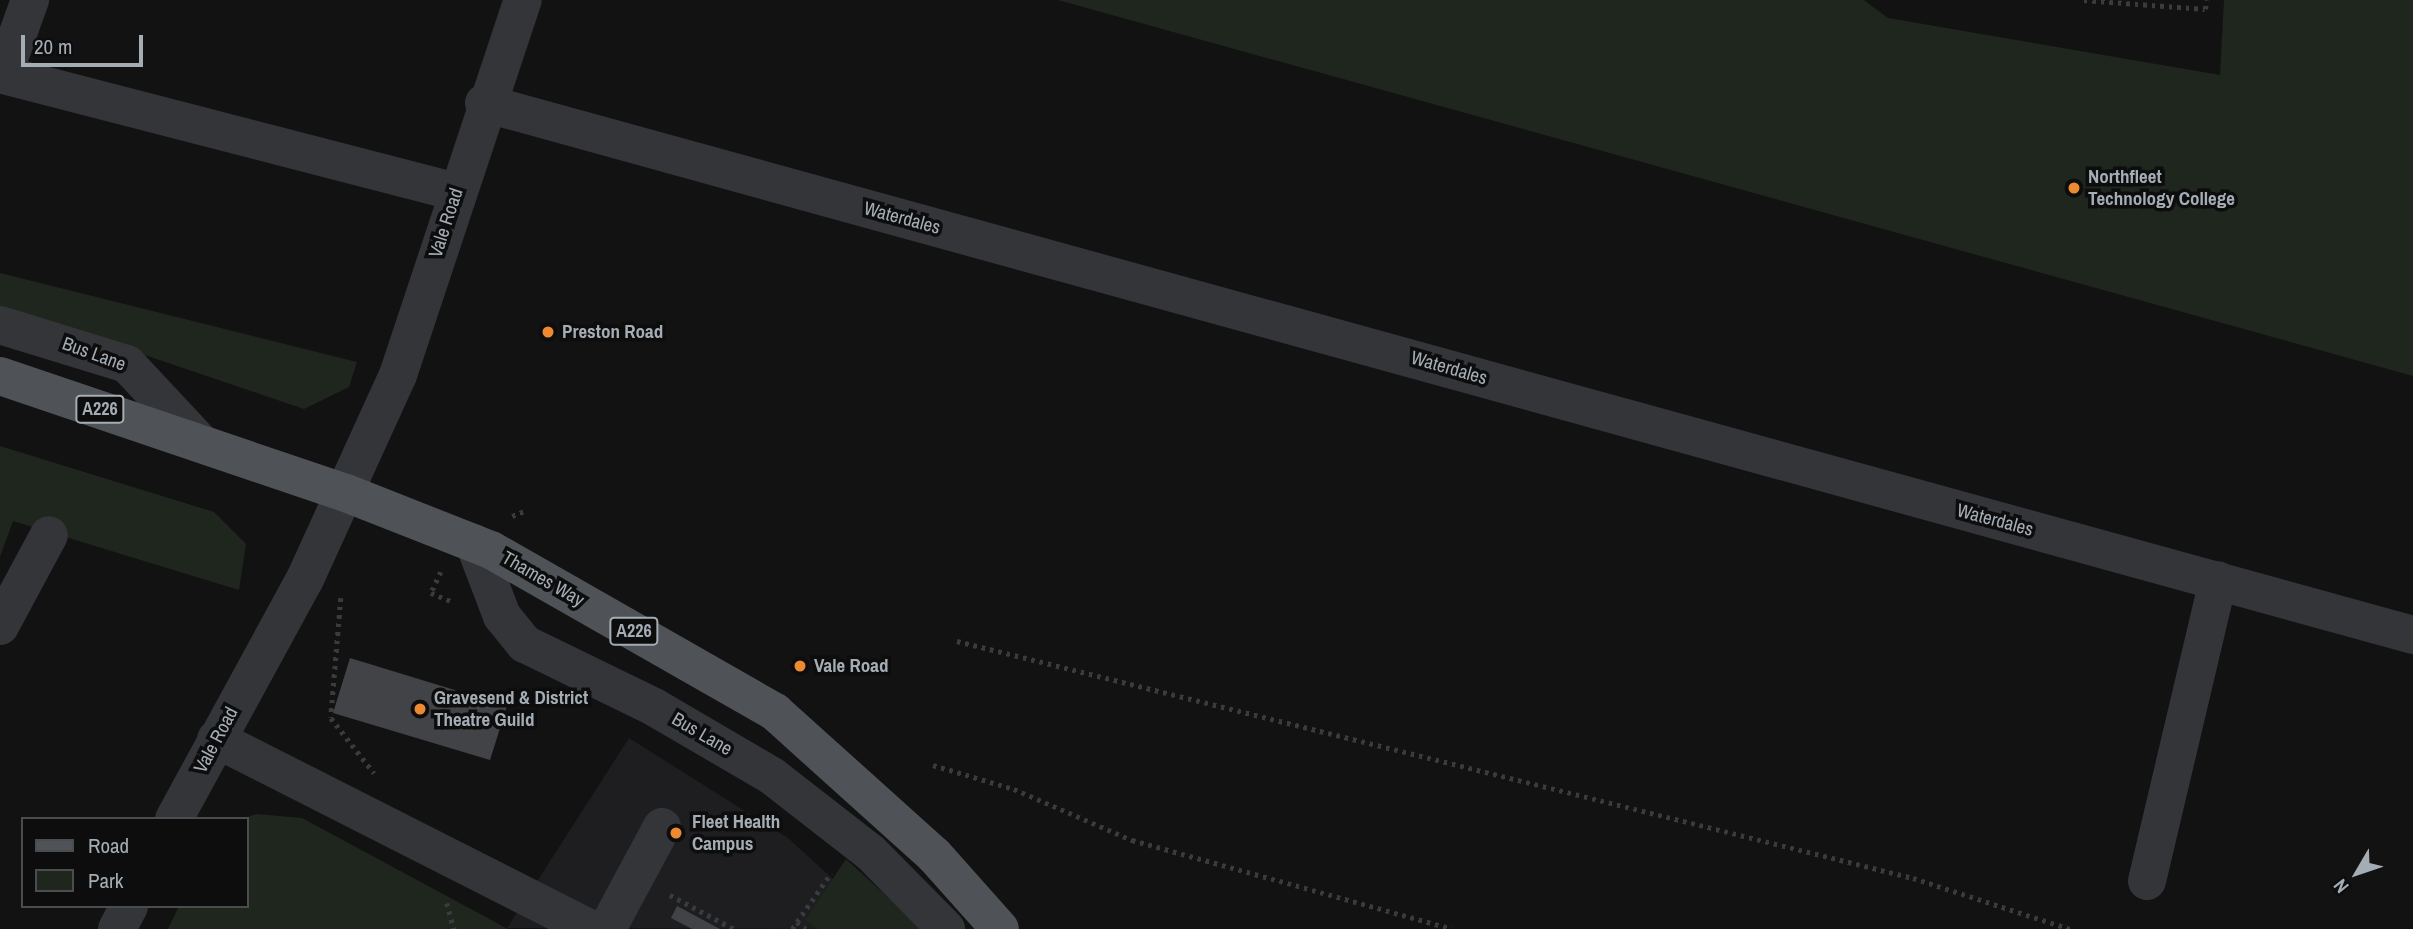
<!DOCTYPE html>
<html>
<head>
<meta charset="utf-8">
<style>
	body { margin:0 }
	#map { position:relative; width:2413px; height:929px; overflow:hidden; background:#121213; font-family:"Archivo Narrow",sans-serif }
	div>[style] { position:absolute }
	.built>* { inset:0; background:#1e1e20 }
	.green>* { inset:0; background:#1f261e }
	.building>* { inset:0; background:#414346 }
	.path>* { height:4.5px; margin-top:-2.25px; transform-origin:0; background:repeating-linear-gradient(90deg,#393c3f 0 3.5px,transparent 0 8.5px) }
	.minor>* { height:38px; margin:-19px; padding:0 19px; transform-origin:19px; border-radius:19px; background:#333538 }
	.major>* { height:38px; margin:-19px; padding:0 19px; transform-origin:19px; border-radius:19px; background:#4f5257 }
	.dots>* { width:19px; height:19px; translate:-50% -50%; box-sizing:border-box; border:4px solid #0d0d0e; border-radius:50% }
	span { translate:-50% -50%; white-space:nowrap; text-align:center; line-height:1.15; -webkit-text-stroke:7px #0d0d0e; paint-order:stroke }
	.shield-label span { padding:2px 5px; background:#0d0d0e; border:2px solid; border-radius:5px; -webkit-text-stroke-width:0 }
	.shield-label { font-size:18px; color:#a4acb4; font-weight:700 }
	.poi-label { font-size:19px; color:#a4acb4; font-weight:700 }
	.left { translate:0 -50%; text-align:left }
	.street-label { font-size:19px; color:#a4acb4 }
	.legend { position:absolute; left:21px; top:817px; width:228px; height:91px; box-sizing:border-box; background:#0d0d0e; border:2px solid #494d50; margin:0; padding:9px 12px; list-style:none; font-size:21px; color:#a4acb4 }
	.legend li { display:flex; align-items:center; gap:14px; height:35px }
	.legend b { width:35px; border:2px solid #494d50 }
	.north { position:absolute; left:2322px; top:838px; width:70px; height:70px; -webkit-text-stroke:5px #0d0d0e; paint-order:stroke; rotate:231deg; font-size:19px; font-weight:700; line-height:28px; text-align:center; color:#a4acb4 }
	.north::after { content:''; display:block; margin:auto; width:24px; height:32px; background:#a4acb4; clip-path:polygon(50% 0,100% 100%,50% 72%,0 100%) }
	.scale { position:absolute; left:21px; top:35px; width:122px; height:32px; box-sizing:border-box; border:4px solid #a4acb4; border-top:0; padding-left:9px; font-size:21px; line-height:24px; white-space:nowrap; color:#a4acb4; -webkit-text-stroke:5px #0d0d0e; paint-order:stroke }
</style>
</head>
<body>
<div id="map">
	<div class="built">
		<div style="clip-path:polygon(629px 738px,788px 838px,888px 929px,507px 928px)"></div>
	</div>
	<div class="green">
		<div style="clip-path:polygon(1058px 0,1864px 0,1888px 18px,2220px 75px,2224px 0,2413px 0,2413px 376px)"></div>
		<div style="clip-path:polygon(0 273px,357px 362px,349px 387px,304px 409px,77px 332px,0 313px)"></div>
		<div style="clip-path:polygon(0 446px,214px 512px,246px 544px,239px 590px,13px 521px,0 557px)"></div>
		<div style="clip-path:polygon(257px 814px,302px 818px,508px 929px,168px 929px,179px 906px,247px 906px,247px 819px,241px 819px)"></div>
		<div style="clip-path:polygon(846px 859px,903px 911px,921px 929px,818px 929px,805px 920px)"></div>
	</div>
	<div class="building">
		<div style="clip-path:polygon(350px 658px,507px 706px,490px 760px,333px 713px)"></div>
		<div style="clip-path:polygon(677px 906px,720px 929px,692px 929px,671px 918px)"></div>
	</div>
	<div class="path">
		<div style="left:2084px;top:0;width:121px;rotate:4.3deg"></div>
		<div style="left:2205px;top:9px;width:9px;rotate:-77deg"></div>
		<div style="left:512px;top:516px;width:16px;rotate:-22deg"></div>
		<div style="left:441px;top:572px;width:23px;rotate:115deg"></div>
		<div style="left:431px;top:593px;width:24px;rotate:22deg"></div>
		<div style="left:341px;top:598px;width:120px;rotate:94.8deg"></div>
		<div style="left:331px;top:718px;width:70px;rotate:52deg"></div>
		<div style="left:957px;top:641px;width:985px;rotate:13.92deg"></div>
		<div style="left:1913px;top:878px;width:165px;rotate:18deg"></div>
		<div style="left:933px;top:765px;width:84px;rotate:16.5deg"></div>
		<div style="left:1014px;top:789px;width:129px;rotate:23.4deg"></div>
		<div style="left:1132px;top:840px;width:332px;rotate:15.5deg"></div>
		<div style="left:670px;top:895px;width:72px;rotate:28deg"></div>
		<div style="left:447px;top:903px;width:27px;rotate:75deg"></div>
		<div style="left:797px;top:922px;width:11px;rotate:38deg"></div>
		<div style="left:792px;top:929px;width:68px;rotate:-55.1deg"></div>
	</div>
	<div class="minor">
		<div style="left:0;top:74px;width:471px;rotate:14.5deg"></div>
		<div style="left:3px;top:75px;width:80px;rotate:-70.2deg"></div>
		<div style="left:484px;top:103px;width:2001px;rotate:15.42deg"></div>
		<div style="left:0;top:325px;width:133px;rotate:17.1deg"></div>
		<div style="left:127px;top:364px;width:107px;rotate:46.9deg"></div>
		<div style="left:474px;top:543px;width:78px;rotate:69deg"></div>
		<div style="left:502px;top:616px;width:36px;rotate:51deg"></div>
		<div style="left:525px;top:644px;width:144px;rotate:26deg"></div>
		<div style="left:654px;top:707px;width:137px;rotate:30.3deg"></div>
		<div style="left:772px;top:776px;width:125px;rotate:37.9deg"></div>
		<div style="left:871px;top:853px;width:107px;rotate:45.4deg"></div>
		<div style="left:0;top:626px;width:103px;rotate:-61.7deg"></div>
		<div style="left:216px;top:739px;width:420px;rotate:26.9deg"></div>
		<div style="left:174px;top:819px;width:273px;rotate:-61.4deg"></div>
		<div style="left:305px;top:579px;width:224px;rotate:-65.5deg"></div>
		<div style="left:398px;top:375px;width:395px;rotate:-71.6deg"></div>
		<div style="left:2147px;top:881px;width:309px;rotate:-76.7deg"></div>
		<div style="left:117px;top:929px;width:26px;rotate:-62deg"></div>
		<div style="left:607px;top:929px;width:116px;rotate:-61.7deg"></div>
	</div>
	<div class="major">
		<div style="left:0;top:376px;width:365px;rotate:18.7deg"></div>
		<div style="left:346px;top:493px;width:156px;rotate:21.5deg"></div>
		<div style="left:491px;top:550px;width:327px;rotate:29.7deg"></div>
		<div style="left:775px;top:712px;width:214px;rotate:42deg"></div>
		<div style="left:934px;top:855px;width:99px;rotate:48.3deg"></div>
	</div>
	<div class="dots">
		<div style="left:2074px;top:188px;background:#eb8a32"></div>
		<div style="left:548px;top:332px;background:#eb8a32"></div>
		<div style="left:800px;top:666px;background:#eb8a32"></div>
		<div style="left:420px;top:709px;background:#eb8a32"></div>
		<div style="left:676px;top:833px;background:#eb8a32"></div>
	</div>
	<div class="shield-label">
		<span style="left:100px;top:409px">A226</span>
		<span style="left:634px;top:631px">A226</span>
	</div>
	<div class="poi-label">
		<span class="left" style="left:2088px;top:188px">Northfleet<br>Technology College</span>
		<span class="left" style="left:562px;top:332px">Preston Road</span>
		<span class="left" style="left:814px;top:666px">Vale Road</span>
		<span class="left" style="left:434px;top:709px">Gravesend &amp; District<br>Theatre Guild</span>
		<span class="left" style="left:692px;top:833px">Fleet Health<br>Campus</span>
	</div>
	<div class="street-label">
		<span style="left:902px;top:218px;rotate:15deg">Waterdales</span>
		<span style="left:446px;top:223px;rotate:-72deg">Vale Road</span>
		<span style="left:94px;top:354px;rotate:20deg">Bus Lane</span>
		<span style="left:1449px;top:368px;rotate:16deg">Waterdales</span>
		<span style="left:1995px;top:520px;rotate:15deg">Waterdales</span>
		<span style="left:543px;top:579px;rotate:30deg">Thames Way</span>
		<span style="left:702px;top:734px;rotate:30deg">Bus Lane</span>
		<span style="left:216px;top:740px;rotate:-62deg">Vale Road</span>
	</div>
	<ul class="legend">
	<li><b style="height:9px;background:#4f5257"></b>Road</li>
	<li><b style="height:19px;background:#1f261e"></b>Park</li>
	</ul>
	<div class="north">N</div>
	<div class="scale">20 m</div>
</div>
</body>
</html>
